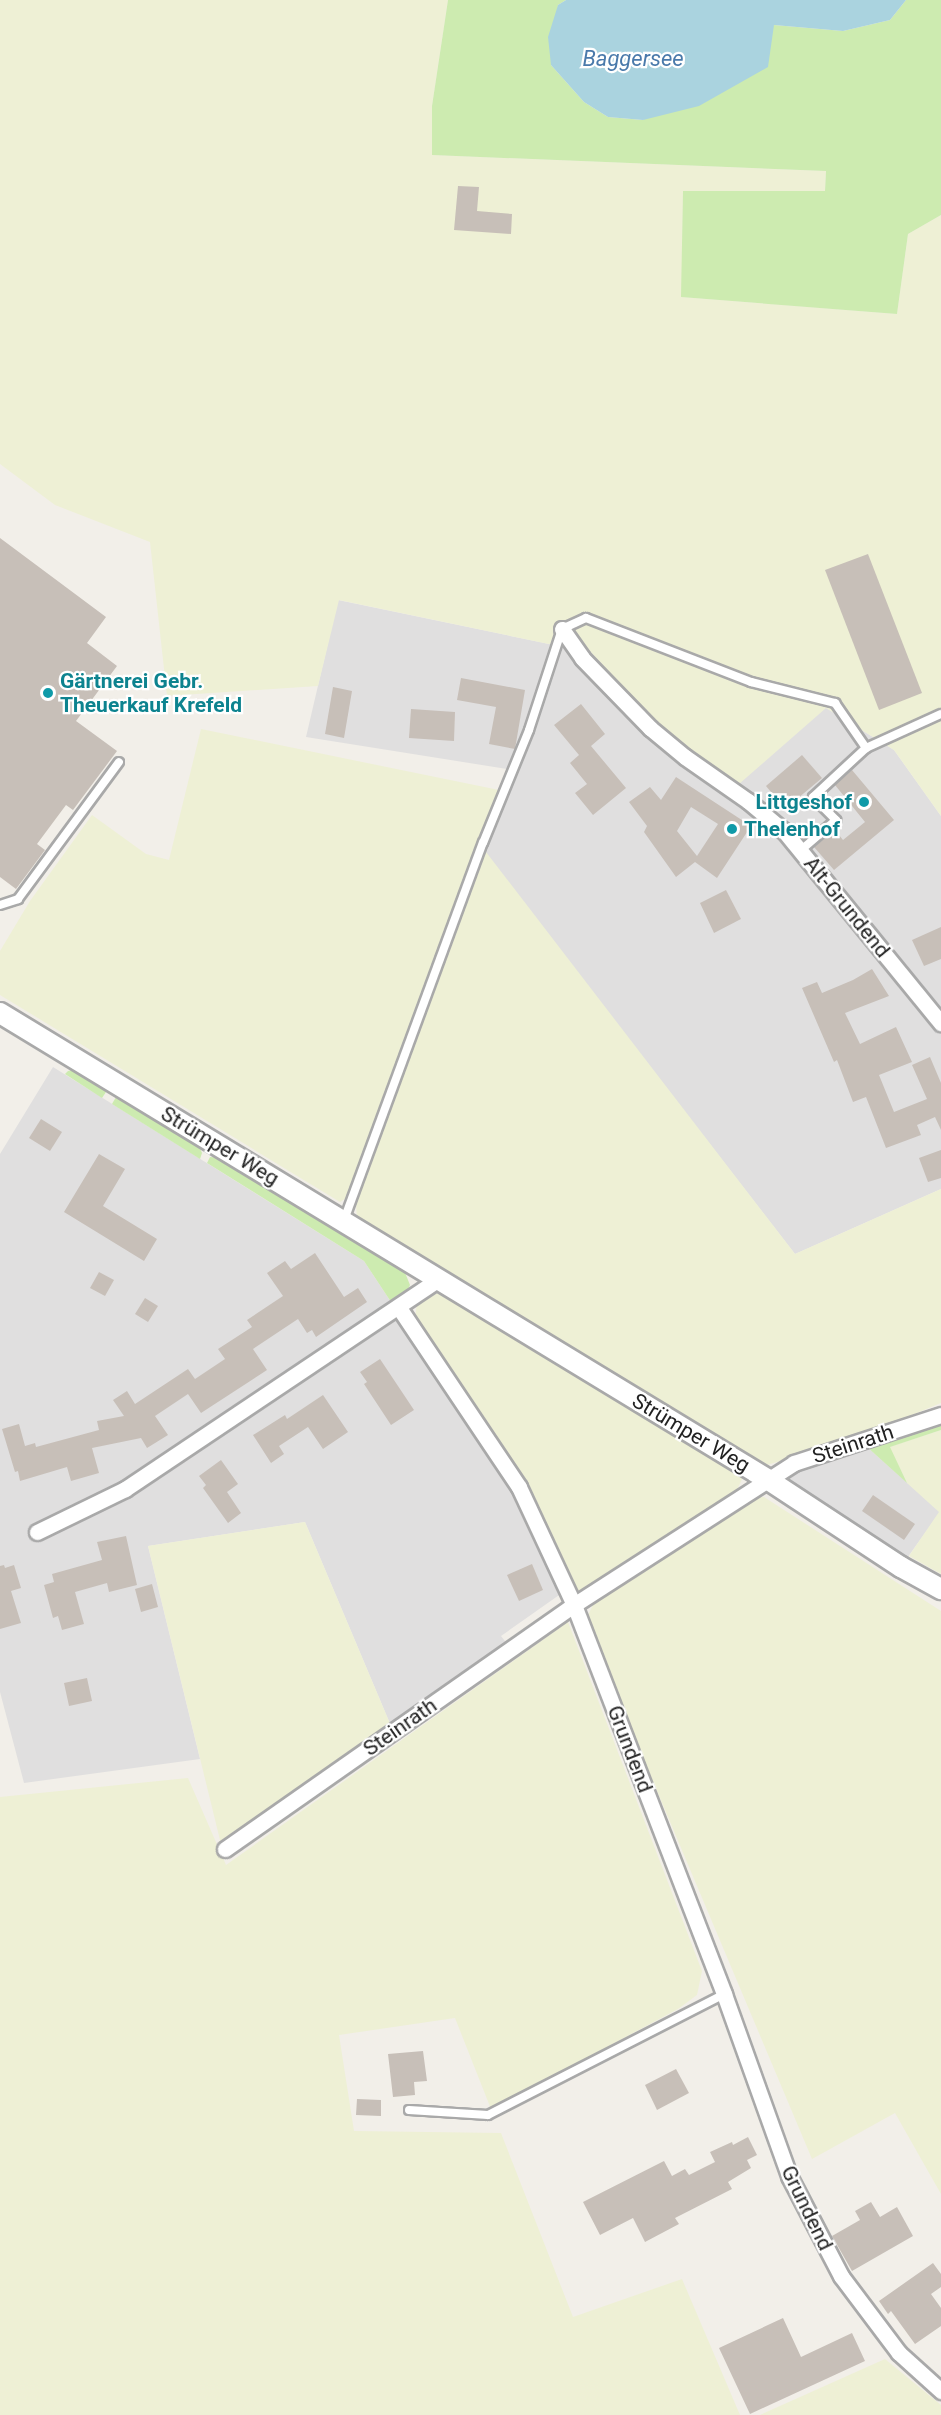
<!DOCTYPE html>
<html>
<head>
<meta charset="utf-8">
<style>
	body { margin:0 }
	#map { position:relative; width:941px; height:2415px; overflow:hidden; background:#f2efe9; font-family:Roboto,sans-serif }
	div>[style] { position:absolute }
	.residential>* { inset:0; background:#e0dfdf }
	.farmland>* { inset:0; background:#eef0d5 }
	.grass>* { inset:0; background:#cdebb0 }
	.water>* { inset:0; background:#aad3df }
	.building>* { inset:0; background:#c7bfb8 }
	.roads { filter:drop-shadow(2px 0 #a9a9a9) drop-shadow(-2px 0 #a9a9a9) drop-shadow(0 2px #a9a9a9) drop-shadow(0 -2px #a9a9a9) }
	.service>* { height:8px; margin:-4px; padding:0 4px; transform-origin:4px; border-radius:4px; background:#fff }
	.minor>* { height:15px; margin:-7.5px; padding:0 7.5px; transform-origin:7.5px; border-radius:7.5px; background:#fff }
	.tertiary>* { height:20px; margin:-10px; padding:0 10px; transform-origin:10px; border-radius:10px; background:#fff }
	.dots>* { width:16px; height:16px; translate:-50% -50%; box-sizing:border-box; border:3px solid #fff; border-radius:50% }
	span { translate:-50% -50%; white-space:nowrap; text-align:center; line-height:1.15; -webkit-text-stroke:4.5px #fff; paint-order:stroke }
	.culture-label { font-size:21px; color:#0d838f; font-weight:700 }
	.left { translate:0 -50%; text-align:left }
	.right { translate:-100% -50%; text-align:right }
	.street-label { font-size:21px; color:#222 }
	.water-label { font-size:22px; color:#4a7aab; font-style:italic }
</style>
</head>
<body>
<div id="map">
	<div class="residential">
		<div style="clip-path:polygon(338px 600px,549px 644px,578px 637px,668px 736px,826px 708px,894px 750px,941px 816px,941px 1189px,795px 1254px,478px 845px,507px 769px,306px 737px)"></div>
		<div style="clip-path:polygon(53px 1067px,364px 1261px,514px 1489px,562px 1593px,501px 1636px,508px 1645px,391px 1726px,305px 1522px,148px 1546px,200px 1759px,24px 1783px,0 1692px,0 1154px)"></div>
		<div style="clip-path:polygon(866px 1446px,940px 1512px,905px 1561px,787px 1484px,785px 1477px,792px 1471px)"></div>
	</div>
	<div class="farmland">
		<div style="clip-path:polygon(0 0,448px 0,432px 106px,432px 155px,826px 171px,825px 191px,683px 191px,682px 297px,897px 314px,908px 234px,941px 215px,941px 816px,894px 750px,826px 708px,739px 784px,668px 736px,578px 638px,549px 644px,339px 600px,318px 686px,167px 696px,150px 542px,55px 505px,0 464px)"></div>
		<div style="clip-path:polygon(201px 729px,499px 790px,348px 1197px,340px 1202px,0 995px,0 951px,30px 901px,92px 815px,146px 854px,169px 860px)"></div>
		<div style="clip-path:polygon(486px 852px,795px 1254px,941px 1189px,941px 1403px,856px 1438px,767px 1465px,750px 1461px,357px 1220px,356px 1203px)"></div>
		<div style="clip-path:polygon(440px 1292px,453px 1294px,744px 1475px,736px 1492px,581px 1594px,573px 1590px,425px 1341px,415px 1317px,417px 1304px)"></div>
		<div style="clip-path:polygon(941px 1430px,941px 1574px,909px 1556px,939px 1512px,907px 1483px,889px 1447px)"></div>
		<div style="clip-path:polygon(764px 1497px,941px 1611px,941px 2194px,895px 2113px,812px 2159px,588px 1627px,588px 1615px,599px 1593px,745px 1498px)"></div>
		<div style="clip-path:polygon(305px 1522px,391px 1726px,221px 1844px,148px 1546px)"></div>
		<div style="clip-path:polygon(568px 1622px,702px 1971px,697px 1995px,678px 2009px,491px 2109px,455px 2018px,339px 2035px,354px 2131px,501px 2133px,573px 2317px,682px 2279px,740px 2415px,0 2415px,0 1797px,188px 1778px,226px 1865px)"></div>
		<div style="clip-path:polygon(885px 2359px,941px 2405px,941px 2415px,760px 2415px)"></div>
	</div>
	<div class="grass">
		<div style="clip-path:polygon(448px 0,566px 0,558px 5px,551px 65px,584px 102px,608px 117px,643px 120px,774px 25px,843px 31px,890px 20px,906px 0,941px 0,941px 215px,908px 234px,897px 314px,681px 297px,683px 191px,825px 191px,826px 171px,432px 155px,432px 106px)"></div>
		<div style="clip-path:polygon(78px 1069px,99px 1082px,106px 1092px,102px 1098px,65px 1074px,68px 1071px)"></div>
		<div style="clip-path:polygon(116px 1097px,127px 1099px,198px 1144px,202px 1153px,200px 1159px,112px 1104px)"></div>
		<div style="clip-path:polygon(210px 1157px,224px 1158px,402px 1265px,410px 1285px,405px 1296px,393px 1305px,364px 1261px,207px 1163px)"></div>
		<div style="clip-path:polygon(941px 1424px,941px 1430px,890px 1447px,907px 1483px,866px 1446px)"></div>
	</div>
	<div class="water">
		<div style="clip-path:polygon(566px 0,906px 0,890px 20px,843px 31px,774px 25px,768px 67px,699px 106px,643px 120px,608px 117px,584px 102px,551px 65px,548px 37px,558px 5px)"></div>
	</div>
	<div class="building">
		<div style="clip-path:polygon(458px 186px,479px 187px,477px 211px,512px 214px,511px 234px,454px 230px)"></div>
		<div style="clip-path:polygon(0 538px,106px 617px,87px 643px,117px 666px,76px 721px,117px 751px,73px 810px,66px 805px,37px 844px,45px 850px,16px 889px,0 877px)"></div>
		<div style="clip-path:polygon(868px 554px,922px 693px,879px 710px,825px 570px)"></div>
		<div style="clip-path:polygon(461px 678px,525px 690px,515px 749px,489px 744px,496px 707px,457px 700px)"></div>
		<div style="clip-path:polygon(333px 687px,352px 691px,344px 738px,325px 734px)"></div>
		<div style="clip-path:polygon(581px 704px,605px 734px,591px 746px,626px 788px,593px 815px,575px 793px,587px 784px,570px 763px,579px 755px,554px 725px)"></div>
		<div style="clip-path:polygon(411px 709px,455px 712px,454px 741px,409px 738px)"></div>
		<div style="clip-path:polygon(802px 755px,822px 778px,785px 809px,766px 786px)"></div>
		<div style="clip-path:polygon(852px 770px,894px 820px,834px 870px,814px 847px,835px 830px,843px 840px,865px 822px,835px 785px)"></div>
		<div style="clip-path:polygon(evenodd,676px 777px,751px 826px,717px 878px,695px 862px,676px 877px,644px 832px,647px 826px,629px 802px,650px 787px,661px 800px,676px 777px,691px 807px,718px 824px,697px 856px,677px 831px,691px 807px)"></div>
		<div style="clip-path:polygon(726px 890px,741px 919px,714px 933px,700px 903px)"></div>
		<div style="clip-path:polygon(941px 927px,941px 959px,924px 966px,912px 940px)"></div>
		<div style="clip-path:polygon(872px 969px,889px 996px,845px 1013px,860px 1044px,896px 1027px,912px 1062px,879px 1075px,894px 1112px,927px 1099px,912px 1065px,930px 1057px,941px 1083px,941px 1130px,935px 1117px,917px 1125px,921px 1135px,886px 1148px,866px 1097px,853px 1102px,837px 1060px,834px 1062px,802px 988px,817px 982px,822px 993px,853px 980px)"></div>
		<div style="clip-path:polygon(41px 1119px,62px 1132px,50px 1151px,29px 1138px)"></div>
		<div style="clip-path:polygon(941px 1150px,941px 1178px,928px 1182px,919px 1158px)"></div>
		<div style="clip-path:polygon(99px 1154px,125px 1169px,103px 1206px,157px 1239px,144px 1261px,64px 1212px)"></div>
		<div style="clip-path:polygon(315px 1253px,344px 1297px,358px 1288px,367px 1302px,316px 1337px,312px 1330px,307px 1333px,298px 1319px,253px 1349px,267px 1370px,201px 1413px,188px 1394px,155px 1416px,168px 1435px,147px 1448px,141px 1438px,92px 1448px,99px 1473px,71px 1481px,67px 1467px,20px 1481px,18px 1471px,15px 1472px,2px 1429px,19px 1424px,25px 1446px,35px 1443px,36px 1447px,99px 1430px,97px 1421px,124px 1416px,113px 1400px,127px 1391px,135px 1404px,188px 1369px,195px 1379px,225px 1359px,218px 1349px,252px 1327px,247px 1320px,283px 1296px,267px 1273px,285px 1261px,291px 1269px)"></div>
		<div style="clip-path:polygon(99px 1272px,114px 1280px,105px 1296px,90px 1288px)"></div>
		<div style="clip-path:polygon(145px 1298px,158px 1306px,148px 1322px,135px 1314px)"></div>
		<div style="clip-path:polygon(380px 1359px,414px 1410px,391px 1425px,364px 1384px,367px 1382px,360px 1372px)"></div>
		<div style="clip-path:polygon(323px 1395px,348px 1432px,323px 1449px,308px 1427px,279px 1446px,284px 1454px,271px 1463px,253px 1435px,285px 1415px,287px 1419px)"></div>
		<div style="clip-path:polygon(221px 1460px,238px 1484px,227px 1492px,241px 1513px,228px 1523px,203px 1488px,206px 1485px,199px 1476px)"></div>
		<div style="clip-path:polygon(873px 1495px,915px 1524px,904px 1540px,862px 1511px)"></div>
		<div style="clip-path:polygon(126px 1536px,137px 1585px,109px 1592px,107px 1583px,75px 1592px,84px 1624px,62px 1630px,58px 1616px,53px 1618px,44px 1585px,54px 1582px,52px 1574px,102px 1560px,97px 1542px)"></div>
		<div style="clip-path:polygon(532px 1564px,543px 1590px,519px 1601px,507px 1575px)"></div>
		<div style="clip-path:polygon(4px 1565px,5px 1568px,14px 1565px,21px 1588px,11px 1591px,21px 1623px,0 1629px,0 1566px)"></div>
		<div style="clip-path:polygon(152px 1584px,158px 1607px,141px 1612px,135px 1589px)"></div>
		<div style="clip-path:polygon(87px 1678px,92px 1701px,69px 1706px,64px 1683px)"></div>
		<div style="clip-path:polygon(423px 2051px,427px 2081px,414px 2082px,415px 2095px,393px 2097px,388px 2054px)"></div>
		<div style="clip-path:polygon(676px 2069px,689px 2093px,657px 2110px,645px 2085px)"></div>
		<div style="clip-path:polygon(357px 2099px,381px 2100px,381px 2116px,356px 2115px)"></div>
		<div style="clip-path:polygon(748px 2137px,757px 2155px,747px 2160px,751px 2168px,728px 2182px,732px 2189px,675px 2218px,679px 2224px,645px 2242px,633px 2218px,600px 2235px,583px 2202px,664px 2161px,672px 2176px,685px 2169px,689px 2175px,715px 2162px,710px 2152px,732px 2142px,733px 2145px)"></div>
		<div style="clip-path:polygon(871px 2202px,880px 2217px,897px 2207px,913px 2236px,852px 2271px,832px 2236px,860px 2220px,855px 2211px)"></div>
		<div style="clip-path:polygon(933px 2263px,941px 2274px,941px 2287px,931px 2294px,941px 2308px,941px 2326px,915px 2344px,891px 2311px,888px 2314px,879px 2301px)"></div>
		<div style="clip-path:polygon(783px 2318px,801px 2357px,852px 2333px,865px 2361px,750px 2414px,719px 2348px)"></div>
	</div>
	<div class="roads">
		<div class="service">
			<div style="left:866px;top:748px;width:82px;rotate:-24.4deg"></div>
			<div style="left:0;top:905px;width:19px;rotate:-18deg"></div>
			<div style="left:18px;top:899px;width:170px;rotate:-53.6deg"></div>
			<div style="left:344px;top:1220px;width:402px;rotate:-69.8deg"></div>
			<div style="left:483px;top:843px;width:122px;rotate:-67.8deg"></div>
			<div style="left:529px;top:730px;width:106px;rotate:-71.9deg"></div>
			<div style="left:562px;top:629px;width:26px;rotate:-25deg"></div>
			<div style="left:586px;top:618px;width:177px;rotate:21.2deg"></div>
			<div style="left:751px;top:682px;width:87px;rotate:14deg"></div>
			<div style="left:835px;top:703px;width:55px;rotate:55.4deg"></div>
			<div style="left:866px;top:748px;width:72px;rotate:137.2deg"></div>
			<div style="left:813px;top:797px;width:33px;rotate:45deg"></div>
			<div style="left:836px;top:820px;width:46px;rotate:139.4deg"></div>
			<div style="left:409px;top:2110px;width:79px;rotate:3.6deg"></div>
			<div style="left:488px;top:2115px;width:265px;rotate:-27.1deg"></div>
		</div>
		<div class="minor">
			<div style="left:562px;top:629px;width:35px;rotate:55deg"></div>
			<div style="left:582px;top:658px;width:98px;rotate:45.8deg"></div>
			<div style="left:650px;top:728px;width:45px;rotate:39.6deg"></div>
			<div style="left:685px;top:757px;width:77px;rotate:34.9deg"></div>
			<div style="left:748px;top:801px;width:48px;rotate:40deg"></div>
			<div style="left:785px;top:832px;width:247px;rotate:50.8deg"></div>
			<div style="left:941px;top:1415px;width:155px;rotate:161.9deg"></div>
			<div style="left:794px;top:1463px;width:262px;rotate:147.2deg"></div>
			<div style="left:574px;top:1605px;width:417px;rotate:68.9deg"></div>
			<div style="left:724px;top:1994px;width:193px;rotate:70.3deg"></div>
			<div style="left:789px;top:2176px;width:113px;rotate:62.5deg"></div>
			<div style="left:841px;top:2276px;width:96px;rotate:53deg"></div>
			<div style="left:899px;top:2353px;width:57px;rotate:42.1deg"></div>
			<div style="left:37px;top:1532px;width:98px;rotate:-26deg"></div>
			<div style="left:125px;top:1489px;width:378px;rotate:-33.8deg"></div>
			<div style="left:225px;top:1849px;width:426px;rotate:-35deg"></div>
			<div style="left:574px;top:1605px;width:130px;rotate:-115deg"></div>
			<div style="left:519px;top:1487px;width:216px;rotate:-123.8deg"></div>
		</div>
		<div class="tertiary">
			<div style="left:0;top:1013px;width:897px;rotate:31.28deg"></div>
			<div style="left:767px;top:1479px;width:160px;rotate:33.3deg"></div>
			<div style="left:901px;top:1567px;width:46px;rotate:28.8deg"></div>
		</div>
	</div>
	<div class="dots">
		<div style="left:48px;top:693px;background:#0f9aa8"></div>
		<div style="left:864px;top:802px;background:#0f9aa8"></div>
		<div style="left:732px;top:829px;background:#0f9aa8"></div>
	</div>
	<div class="culture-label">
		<span class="left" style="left:60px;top:693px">Gärtnerei Gebr.<br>Theuerkauf Krefeld</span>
		<span class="right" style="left:852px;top:802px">Littgeshof</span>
		<span class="left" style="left:744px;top:829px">Thelenhof</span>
	</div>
	<div class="street-label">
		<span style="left:847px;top:907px;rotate:51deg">Alt-Grundend</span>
		<span style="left:220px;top:1146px;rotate:31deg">Strümper Weg</span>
		<span style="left:691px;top:1433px;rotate:31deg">Strümper Weg</span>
		<span style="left:853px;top:1444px;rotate:-18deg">Steinrath</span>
		<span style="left:400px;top:1727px;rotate:-35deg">Steinrath</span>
		<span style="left:630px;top:1749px;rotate:69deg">Grundend</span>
		<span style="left:807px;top:2208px;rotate:64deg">Grundend</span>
	</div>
	<div class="water-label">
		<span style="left:633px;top:59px">Baggersee</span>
	</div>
</div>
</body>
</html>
